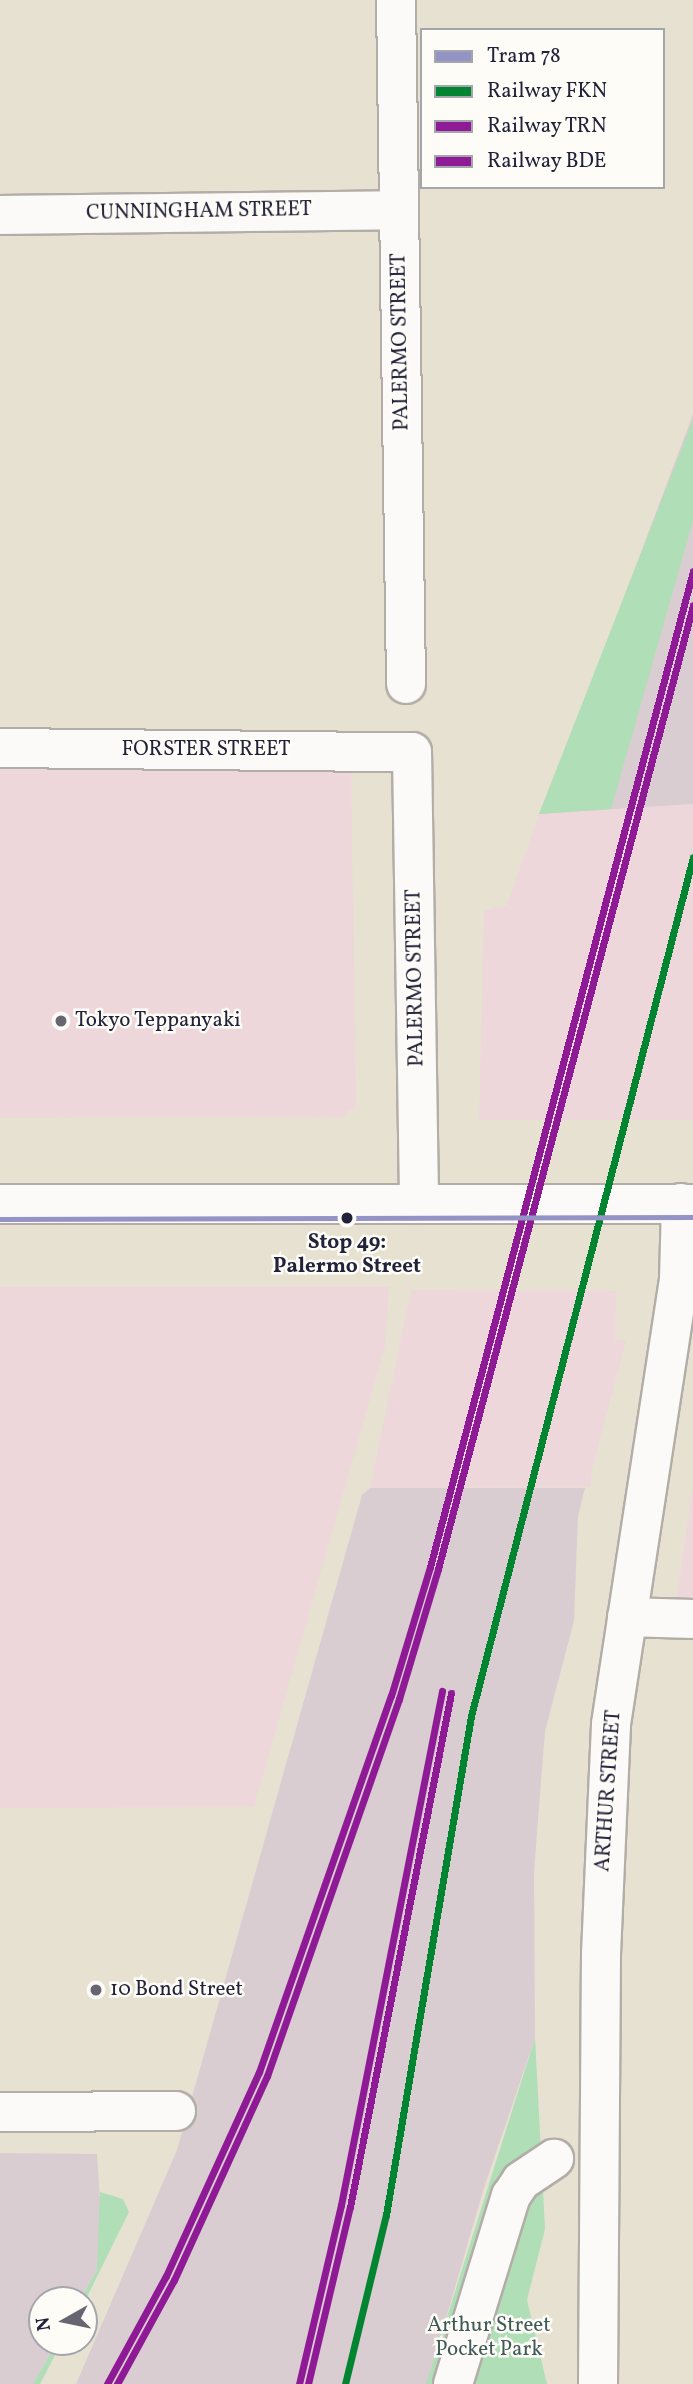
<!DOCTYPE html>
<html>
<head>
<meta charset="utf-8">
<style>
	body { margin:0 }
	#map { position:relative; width:693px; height:2384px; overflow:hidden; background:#e7e1d2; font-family:Vollkorn,serif }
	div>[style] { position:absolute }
	.built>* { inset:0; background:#edd7db }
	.industrial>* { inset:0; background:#dacdd1 }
	.green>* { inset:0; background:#afdeb7 }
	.roads { filter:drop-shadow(2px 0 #b2aea7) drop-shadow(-2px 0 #b2aea7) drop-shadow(0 2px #b2aea7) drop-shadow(0 -2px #b2aea7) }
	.pedestrian>* { height:38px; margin:-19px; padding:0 19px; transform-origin:19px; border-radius:19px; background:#fbfaf8 }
	.minor>* { height:38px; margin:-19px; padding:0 19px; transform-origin:19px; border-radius:19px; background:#fbfaf8 }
	.tertiary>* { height:38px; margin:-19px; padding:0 19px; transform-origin:19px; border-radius:19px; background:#fbfaf8 }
	.rail-1>* { height:7px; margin:-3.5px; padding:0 3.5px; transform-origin:3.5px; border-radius:3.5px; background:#028430 }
	.rail-2>* { height:7px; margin:-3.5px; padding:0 3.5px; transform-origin:3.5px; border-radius:3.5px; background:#8f1a95 }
	.rail-3>* { height:7px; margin:-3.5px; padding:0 3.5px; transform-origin:3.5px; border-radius:3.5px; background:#8f1a95 }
	.tram-1>* { height:5px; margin:-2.5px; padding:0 2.5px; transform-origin:2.5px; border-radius:2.5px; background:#9393c6 }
	.dots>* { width:19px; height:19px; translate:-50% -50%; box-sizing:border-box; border:4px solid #fdfcf7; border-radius:50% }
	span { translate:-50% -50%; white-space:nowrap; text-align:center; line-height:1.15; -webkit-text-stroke:5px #fdfcf7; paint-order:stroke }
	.street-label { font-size:21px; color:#22223b }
	.poi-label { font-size:21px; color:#22223b }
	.left { translate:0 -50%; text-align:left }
	.stop-label { font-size:21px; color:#22223b; font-weight:700 }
	.park-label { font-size:21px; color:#3e5a5a }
	.legend { position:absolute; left:420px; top:28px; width:245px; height:161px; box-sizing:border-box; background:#fdfcf7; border:2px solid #a5a5ac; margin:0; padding:9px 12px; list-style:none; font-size:21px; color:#22223b }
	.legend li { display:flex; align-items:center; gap:14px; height:35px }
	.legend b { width:35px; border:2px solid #a5a5ac }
	.north { position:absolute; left:28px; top:2286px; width:70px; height:70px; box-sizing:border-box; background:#fdfcf7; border:2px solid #a5a5ac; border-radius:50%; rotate:261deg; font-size:19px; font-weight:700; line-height:28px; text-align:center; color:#22223b }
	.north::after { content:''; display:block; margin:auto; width:24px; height:32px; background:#676570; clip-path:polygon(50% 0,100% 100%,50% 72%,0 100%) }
</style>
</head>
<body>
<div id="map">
	<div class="built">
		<div style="clip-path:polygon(0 767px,351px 767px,356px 1105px,342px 1117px,0 1118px)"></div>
		<div style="clip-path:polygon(693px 804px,693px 1120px,479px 1120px,484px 911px,507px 905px,539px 814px)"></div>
		<div style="clip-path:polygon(0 1287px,389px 1287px,385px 1346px,254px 1807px,0 1808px)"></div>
		<div style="clip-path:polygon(411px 1290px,616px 1291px,615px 1340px,626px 1341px,591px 1473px,591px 1487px,370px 1488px)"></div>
		<div style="clip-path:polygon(693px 1487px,693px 1603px,676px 1603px)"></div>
	</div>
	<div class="industrial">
		<div style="clip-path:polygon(693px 414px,693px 804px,539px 814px,585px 701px)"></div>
		<div style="clip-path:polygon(370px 1488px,585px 1488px,578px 1516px,574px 1621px,545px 1731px,534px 1872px,535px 2038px,483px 2191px,427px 2384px,76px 2384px,177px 2150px,362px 1495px)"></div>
		<div style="clip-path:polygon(0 2153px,97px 2154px,102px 2228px,97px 2270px,80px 2300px,42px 2300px,42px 2342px,57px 2342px,33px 2384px,0 2384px)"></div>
	</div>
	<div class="green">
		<div style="clip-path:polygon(693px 420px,693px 521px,611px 809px,539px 814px)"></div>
		<div style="clip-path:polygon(535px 2038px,545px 2229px,527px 2300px,547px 2384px,426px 2384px)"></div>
		<div style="clip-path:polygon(100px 2192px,123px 2199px,129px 2212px,84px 2303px,80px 2300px,97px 2270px)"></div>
		<div style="clip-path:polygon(57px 2342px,62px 2342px,40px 2384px,33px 2384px)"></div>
	</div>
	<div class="roads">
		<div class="pedestrian">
			<div style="left:453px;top:2384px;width:197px;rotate:-72.9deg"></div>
			<div style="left:511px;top:2196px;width:18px;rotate:-56deg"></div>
			<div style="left:521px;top:2181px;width:40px;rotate:-34deg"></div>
		</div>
		<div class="minor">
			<div style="left:396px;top:0;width:684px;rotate:89.16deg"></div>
			<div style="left:0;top:215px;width:398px;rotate:-0.7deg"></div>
			<div style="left:0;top:748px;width:412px;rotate:0.6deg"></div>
			<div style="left:412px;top:752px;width:452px;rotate:89.1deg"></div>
			<div style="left:627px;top:1617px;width:66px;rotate:1.7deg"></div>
			<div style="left:0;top:2112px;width:176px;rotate:-0.3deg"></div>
			<div style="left:598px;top:2384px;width:430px;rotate:-89.6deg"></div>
			<div style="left:601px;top:1954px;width:230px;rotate:-87.5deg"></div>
			<div style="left:611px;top:1724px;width:449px;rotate:-81.3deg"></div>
			<div style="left:679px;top:1280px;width:77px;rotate:-88.5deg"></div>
		</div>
		<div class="tertiary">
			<div style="left:0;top:1204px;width:693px"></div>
		</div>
	</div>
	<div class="rail-1">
		<div style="left:345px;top:2384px;width:174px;rotate:-76.4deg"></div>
		<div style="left:386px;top:2215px;width:506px;rotate:-80.33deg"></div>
		<div style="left:471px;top:1716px;width:887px;rotate:-75.51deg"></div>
	</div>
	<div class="rail-2">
		<div style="left:107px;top:2384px;width:123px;rotate:-61.4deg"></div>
		<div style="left:166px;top:2276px;width:224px;rotate:-65.5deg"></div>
		<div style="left:259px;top:2072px;width:398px;rotate:-70.7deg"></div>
		<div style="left:391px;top:1696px;width:135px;rotate:-73.2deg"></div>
		<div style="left:430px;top:1567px;width:1030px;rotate:-75.21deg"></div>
		<div style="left:299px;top:2384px;width:184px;rotate:-76.8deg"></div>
		<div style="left:341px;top:2205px;width:524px;rotate:-78.88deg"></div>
	</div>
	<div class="rail-3">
		<div style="left:117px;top:2384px;width:119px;rotate:-61.3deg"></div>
		<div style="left:174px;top:2280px;width:224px;rotate:-65.5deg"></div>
		<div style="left:267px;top:2076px;width:399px;rotate:-70.7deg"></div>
		<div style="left:399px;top:1699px;width:136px;rotate:-73.3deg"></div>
		<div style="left:438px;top:1569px;width:997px;rotate:-75.18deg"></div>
		<div style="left:308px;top:2384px;width:182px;rotate:-76.7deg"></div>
		<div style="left:350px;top:2207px;width:524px;rotate:-78.88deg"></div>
	</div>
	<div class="tram-1">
		<div style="left:0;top:1219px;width:693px;rotate:-0.17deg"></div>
	</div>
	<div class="dots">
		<div style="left:61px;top:1021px;background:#676570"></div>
		<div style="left:347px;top:1218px;background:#22223b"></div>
		<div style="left:96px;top:1990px;background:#676570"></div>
	</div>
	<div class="street-label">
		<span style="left:199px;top:212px;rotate:-1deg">CUNNINGHAM STREET</span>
		<span style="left:401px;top:342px;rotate:-91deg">PALERMO STREET</span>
		<span style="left:206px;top:750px">FORSTER STREET</span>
		<span style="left:416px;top:978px;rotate:-91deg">PALERMO STREET</span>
		<span style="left:609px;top:1791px;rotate:-86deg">ARTHUR STREET</span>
	</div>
	<div class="poi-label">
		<span class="left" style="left:75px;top:1021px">Tokyo Teppanyaki</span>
		<span class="left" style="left:110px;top:1990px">10 Bond Street</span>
	</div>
	<div class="stop-label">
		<span style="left:347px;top:1255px">Stop 49:<br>Palermo Street</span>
	</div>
	<div class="park-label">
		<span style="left:489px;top:2338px">Arthur Street<br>Pocket Park</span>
	</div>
	<ul class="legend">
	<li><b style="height:9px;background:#9393c6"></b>Tram 78</li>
	<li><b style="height:9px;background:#028430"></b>Railway FKN</li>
	<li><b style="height:9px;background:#8f1a95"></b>Railway TRN</li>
	<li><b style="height:9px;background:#8f1a95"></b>Railway BDE</li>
	</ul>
	<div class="north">N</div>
</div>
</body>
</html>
